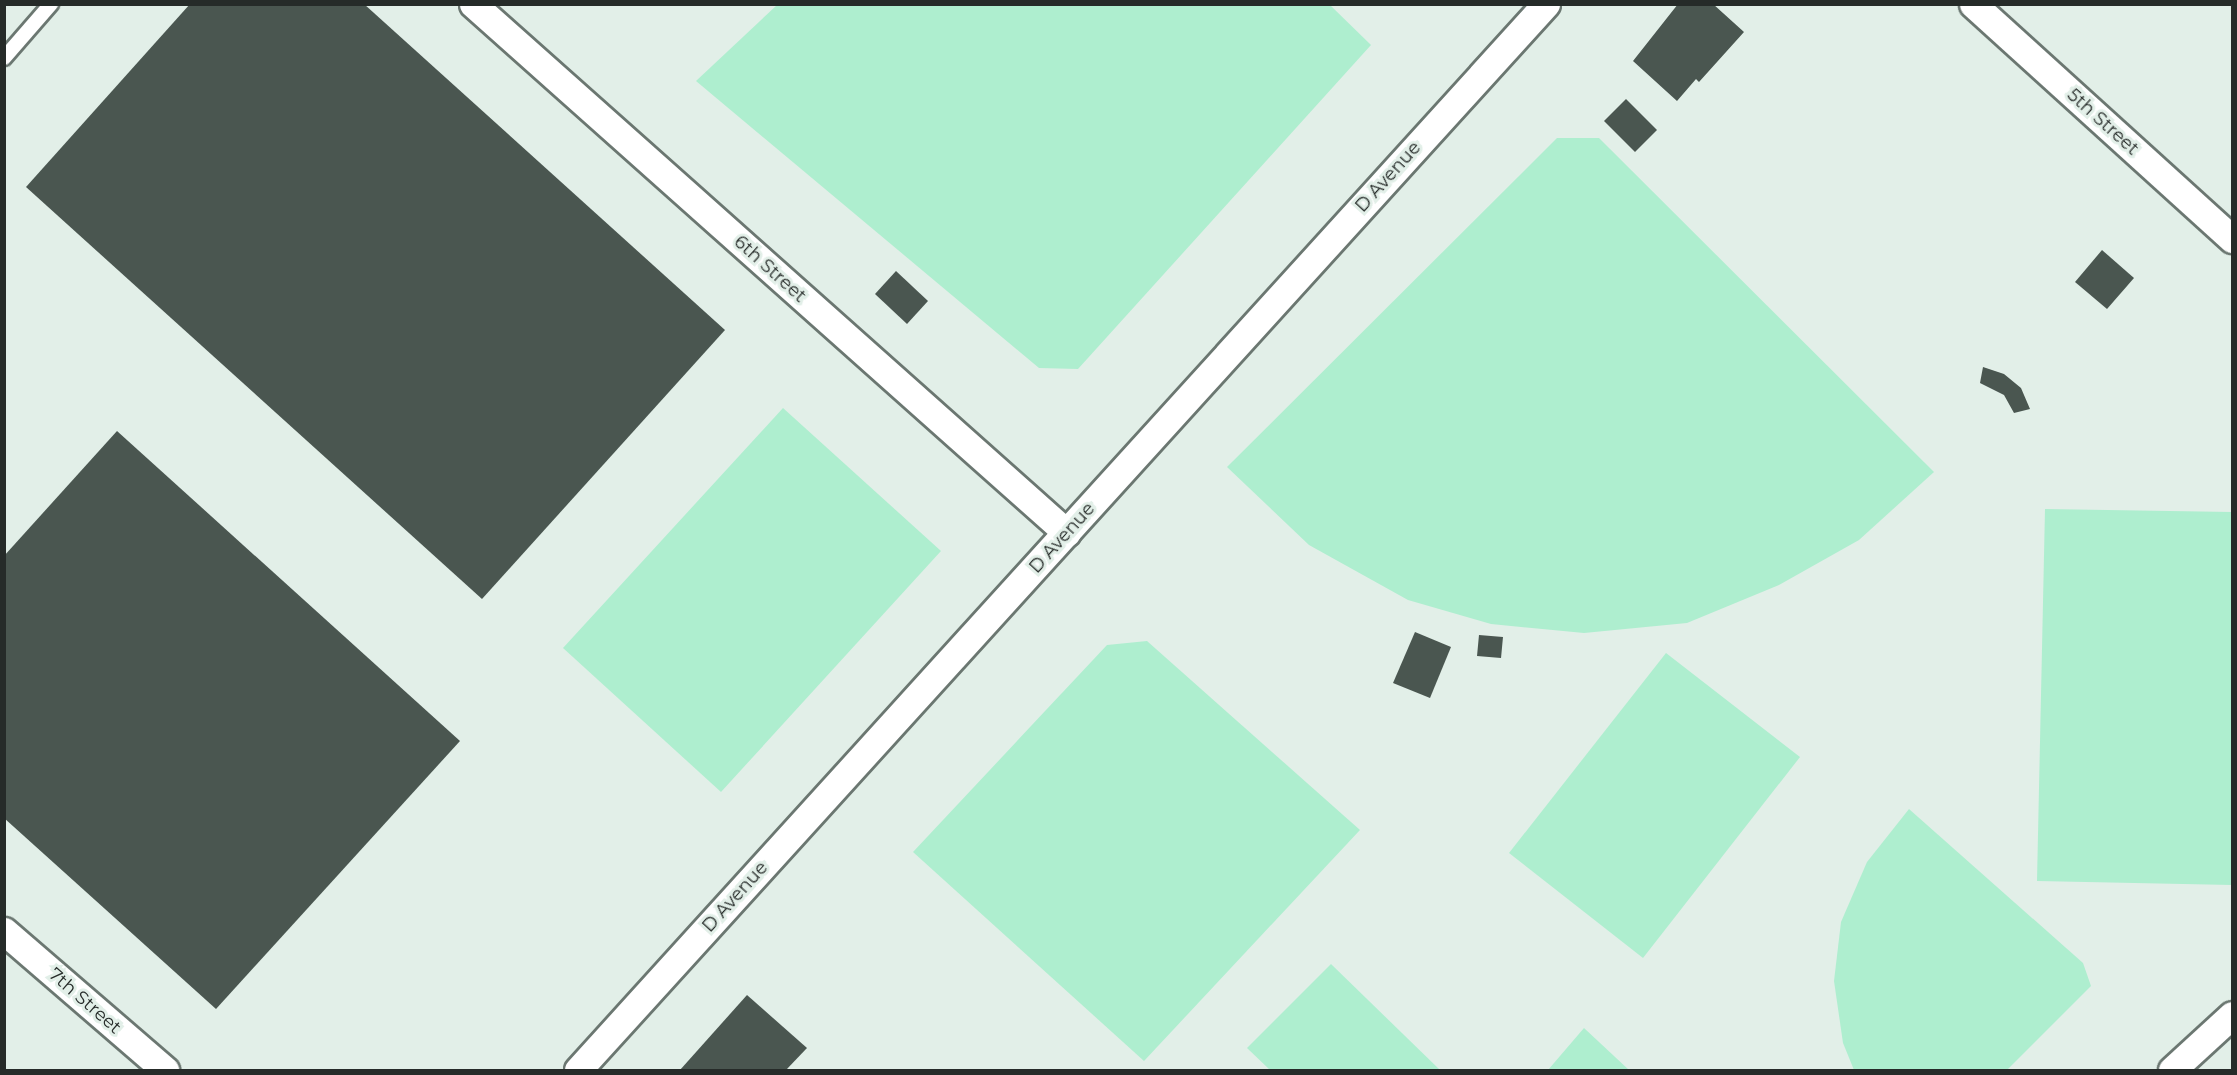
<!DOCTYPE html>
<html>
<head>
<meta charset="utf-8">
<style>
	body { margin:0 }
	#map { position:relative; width:2237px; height:1075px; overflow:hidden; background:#e2efe8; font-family:Montserrat,sans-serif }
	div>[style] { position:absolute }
	.green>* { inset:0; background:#aeeecf }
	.building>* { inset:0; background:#4a5650 }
	.roads { filter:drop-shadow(2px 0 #6b7771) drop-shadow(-2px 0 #6b7771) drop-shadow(0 2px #6b7771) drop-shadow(0 -2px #6b7771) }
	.service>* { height:14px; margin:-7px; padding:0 7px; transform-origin:7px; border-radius:7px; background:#fff }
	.minor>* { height:27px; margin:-13.5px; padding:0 13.5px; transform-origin:13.5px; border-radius:13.5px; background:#fff }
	span { translate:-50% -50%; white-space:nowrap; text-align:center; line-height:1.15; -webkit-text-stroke:6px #e2efe8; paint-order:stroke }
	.street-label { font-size:18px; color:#262b29 }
	.frame { position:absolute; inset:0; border:6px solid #262b29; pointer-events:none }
</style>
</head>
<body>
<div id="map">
	<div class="green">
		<div style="clip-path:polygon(777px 5px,1330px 5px,1371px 45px,1078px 369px,1039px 368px,696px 81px)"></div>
		<div style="clip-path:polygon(1557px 138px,1599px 138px,1934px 472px,1859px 540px,1779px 585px,1687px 623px,1584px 633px,1491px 624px,1408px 600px,1309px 545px,1227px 467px)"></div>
		<div style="clip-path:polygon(783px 408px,941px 551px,721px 792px,563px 648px)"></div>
		<div style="clip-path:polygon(2045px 509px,2232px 512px,2232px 885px,2037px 881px)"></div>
		<div style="clip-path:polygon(1147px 641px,1360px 830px,1144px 1061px,913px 852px,1107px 645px)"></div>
		<div style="clip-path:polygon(1666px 653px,1800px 757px,1643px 958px,1509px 853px)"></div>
		<div style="clip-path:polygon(1909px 809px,2083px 963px,2091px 986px,2007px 1070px,1854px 1070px,1843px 1043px,1834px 981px,1841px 922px,1867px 862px)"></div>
		<div style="clip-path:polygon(1331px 964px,1440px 1070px,1270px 1070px,1247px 1048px)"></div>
		<div style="clip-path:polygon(1584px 1028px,1629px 1070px,1548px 1070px)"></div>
	</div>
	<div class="building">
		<div style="clip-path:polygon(190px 4px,364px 4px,725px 330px,482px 599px,26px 187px)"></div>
		<div style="clip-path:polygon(1678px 4px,1713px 4px,1744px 32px,1699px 82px,1696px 79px,1677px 101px,1633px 61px)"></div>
		<div style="clip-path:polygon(1626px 99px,1657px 130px,1635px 152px,1604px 121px)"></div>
		<div style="clip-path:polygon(2102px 250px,2134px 278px,2107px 309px,2075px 282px)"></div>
		<div style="clip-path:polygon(896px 271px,928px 301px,907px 324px,875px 294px)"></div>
		<div style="clip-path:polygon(1983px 367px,2004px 374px,2021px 388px,2030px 409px,2014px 413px,2004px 395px,1980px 383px)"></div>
		<div style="clip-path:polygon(117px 431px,460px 741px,216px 1009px,4px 818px,4px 556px)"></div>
		<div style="clip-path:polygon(1415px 632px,1451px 647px,1430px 698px,1393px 683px)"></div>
		<div style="clip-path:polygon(1479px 635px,1503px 637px,1501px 658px,1477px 656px)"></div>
		<div style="clip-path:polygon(747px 995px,807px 1048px,786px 1070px,680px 1070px)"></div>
	</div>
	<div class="roads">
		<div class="service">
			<div style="left:4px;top:58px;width:72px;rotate:-49deg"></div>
		</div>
		<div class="minor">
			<div style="left:473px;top:4px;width:795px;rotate:41.69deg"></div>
			<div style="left:1973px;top:4px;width:350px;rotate:42.2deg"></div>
			<div style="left:4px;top:931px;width:213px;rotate:40.8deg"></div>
			<div style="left:578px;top:1070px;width:1440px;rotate:-47.76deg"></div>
			<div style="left:2172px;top:1070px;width:81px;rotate:-42.5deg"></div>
		</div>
	</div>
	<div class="street-label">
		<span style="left:2103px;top:122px;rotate:42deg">5th Street</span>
		<span style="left:1388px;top:177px;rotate:-48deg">D Avenue</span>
		<span style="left:770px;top:269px;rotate:42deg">6th Street</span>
		<span style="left:1062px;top:538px;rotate:-48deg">D Avenue</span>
		<span style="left:735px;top:897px;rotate:-48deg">D Avenue</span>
		<span style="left:85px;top:1001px;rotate:41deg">7th Street</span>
	</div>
	<div class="frame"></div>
</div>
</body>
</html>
